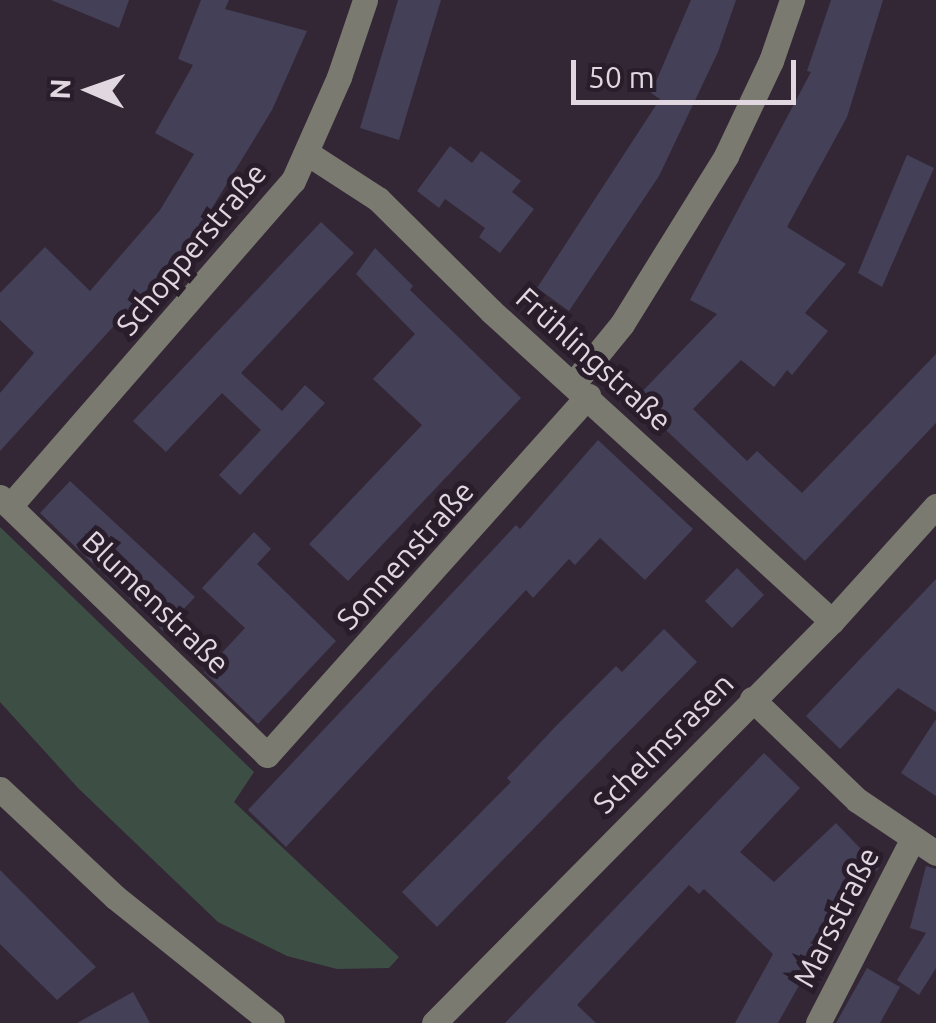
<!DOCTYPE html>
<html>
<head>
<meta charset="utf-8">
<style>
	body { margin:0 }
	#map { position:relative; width:936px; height:1023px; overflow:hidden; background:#342735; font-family:Ubuntu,sans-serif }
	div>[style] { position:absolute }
	.green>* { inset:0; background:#3d4e44 }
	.building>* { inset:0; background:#434058 }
	.minor>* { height:25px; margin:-12.5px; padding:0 12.5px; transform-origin:12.5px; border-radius:12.5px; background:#7a7a71 }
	span { translate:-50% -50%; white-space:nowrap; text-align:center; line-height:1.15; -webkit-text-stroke:10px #2a1d2b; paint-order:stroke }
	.street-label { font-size:30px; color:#e0d7e0 }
	.north { position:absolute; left:40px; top:40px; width:100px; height:100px; -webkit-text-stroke:8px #2a1d2b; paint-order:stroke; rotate:272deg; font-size:28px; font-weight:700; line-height:40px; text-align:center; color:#e0d7e0 }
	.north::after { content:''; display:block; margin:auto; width:35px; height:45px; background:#e0d7e0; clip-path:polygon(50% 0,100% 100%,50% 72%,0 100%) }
	.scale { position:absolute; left:571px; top:60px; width:225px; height:45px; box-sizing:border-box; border:5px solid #e0d7e0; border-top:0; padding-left:12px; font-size:30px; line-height:35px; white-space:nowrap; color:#e0d7e0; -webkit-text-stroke:8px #2a1d2b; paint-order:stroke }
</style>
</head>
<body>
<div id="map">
	<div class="green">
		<div style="clip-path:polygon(0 527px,254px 772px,234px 802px,399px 957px,389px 968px,337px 969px,287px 956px,218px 922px,78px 788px,0 702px)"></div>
	</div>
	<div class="building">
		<div style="clip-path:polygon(51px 0,129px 0,119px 28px)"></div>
		<div style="clip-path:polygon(201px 0,229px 0,225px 9px,307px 31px,272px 110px,193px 239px,0 451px,0 393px,34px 353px,0 320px,0 293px,45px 247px,90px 291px,160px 210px,194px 154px,155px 133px,193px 65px,178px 59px)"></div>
		<div style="clip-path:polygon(398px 0,441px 0,399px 140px,360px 128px)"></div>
		<div style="clip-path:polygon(691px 0,736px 0,718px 52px,659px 176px,569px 311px,537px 288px,660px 99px,651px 93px)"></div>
		<div style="clip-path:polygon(831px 0,883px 0,847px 117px,787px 227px,846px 264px,805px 313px,828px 331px,792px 375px,787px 370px,774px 387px,741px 360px,693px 409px,747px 461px,757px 451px,802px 493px,936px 354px,936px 423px,805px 561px,634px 400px,717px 314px,690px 300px,811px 72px,807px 71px)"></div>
		<div style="clip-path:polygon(450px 146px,472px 163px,481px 151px,521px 181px,512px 192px,534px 209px,500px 253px,479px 237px,485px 228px,445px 199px,439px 208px,417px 191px)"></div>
		<div style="clip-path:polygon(907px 155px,934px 168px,882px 287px,858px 273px)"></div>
		<div style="clip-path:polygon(321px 222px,354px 253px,241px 373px,282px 411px,305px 385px,325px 403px,240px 495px,219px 475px,261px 430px,222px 393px,166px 452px,133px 421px)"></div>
		<div style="clip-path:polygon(375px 248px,413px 286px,410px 290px,521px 398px,348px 581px,309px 544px,422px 425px,373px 379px,415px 334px,356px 274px)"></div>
		<div style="clip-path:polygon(598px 440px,693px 529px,645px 580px,600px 538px,575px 565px,569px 559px,533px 598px,526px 590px,286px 847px,248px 810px,516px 525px,520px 529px)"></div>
		<div style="clip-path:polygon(70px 481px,195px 597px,163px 631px,40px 513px)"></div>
		<div style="clip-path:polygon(254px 532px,271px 549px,257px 564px,336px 641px,258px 724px,204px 672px,245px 628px,202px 588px)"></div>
		<div style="clip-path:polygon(737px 568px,764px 595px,732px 628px,705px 601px)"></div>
		<div style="clip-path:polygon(936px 579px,936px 712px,898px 688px,840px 749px,806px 716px)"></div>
		<div style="clip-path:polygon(664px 629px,697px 662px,437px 927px,402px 892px,511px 782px,507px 778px,556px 726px,616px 666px,622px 672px)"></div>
		<div style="clip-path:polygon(936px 719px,936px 796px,901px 773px)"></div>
		<div style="clip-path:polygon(764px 753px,800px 788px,740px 852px,774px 882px,836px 823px,879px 868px,810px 943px,820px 948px,778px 1023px,735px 1023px,773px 954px,704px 889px,699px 894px,689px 885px,577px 1005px,596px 1023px,505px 1023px)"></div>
		<div style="clip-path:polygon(926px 866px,936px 869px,936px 968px,919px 995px,897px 980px,926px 933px,910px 928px)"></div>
		<div style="clip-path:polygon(0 870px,96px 967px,57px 1000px,0 944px)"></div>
		<div style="clip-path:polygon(867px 968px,900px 987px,880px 1023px,836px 1023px)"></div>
		<div style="clip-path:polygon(133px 992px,150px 1023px,77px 1023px)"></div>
	</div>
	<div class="minor">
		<div style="left:307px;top:153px;width:85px;rotate:32.9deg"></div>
		<div style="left:378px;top:199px;width:159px;rotate:44.7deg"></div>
		<div style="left:491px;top:311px;width:461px;rotate:42.3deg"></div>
		<div style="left:574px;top:383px;width:76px;rotate:-50.9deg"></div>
		<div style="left:622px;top:324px;width:198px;rotate:-58.2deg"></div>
		<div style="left:726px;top:156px;width:105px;rotate:-64.7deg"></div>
		<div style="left:771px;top:61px;width:65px;rotate:-71deg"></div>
		<div style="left:0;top:497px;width:371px;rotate:44deg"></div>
		<div style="left:267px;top:755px;width:482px;rotate:-48.2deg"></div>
		<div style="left:10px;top:506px;width:431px;rotate:-49deg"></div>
		<div style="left:293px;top:181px;width:114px;rotate:-66.1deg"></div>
		<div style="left:339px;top:77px;width:81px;rotate:-71.3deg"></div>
		<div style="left:752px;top:699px;width:146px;rotate:43.9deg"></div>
		<div style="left:857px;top:800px;width:95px;rotate:33.9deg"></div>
		<div style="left:0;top:789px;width:158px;rotate:43.2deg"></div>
		<div style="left:115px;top:897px;width:201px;rotate:38.7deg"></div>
		<div style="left:434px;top:1023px;width:566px;rotate:-45.29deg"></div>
		<div style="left:832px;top:621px;width:155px;rotate:-47.9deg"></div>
		<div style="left:818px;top:1023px;width:206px;rotate:-62.8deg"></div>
	</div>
	<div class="street-label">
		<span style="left:191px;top:249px;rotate:-50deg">Schopperstraße</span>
		<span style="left:594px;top:359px;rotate:42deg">Frühlingstraße</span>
		<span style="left:405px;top:555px;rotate:-48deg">Sonnenstraße</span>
		<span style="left:156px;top:602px;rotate:44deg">Blumenstraße</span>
		<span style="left:663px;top:743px;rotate:-45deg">Schelmsrasen</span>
		<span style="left:836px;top:917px;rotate:-63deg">Marsstraße</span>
	</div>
	<div class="north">N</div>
	<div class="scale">50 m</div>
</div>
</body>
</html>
